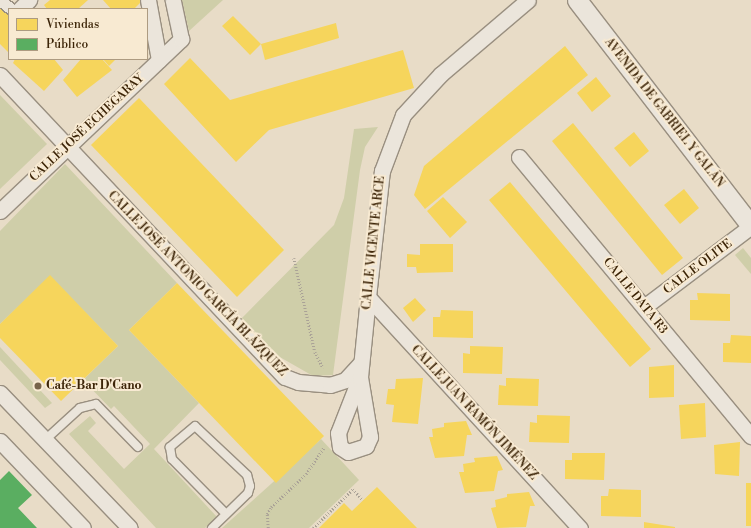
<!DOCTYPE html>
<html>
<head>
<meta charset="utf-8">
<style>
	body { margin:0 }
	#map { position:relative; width:751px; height:528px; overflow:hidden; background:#e8dcc7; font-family:"Libre Bodoni",serif }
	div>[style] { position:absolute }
	.green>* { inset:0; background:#cfcea9 }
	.homes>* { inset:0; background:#f6d55c }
	.public>* { inset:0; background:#5aae61 }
	.path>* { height:2.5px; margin-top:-1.25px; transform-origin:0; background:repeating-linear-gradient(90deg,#aaa297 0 1px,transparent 0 3px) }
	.roads { filter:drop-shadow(1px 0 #998f80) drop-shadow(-1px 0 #998f80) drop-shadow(0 1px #998f80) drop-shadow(0 -1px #998f80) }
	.service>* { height:8px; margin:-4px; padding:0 4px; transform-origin:4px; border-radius:4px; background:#ebe5db }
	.pedestrian>* { height:11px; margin:-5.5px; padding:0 5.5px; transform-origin:5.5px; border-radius:5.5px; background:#ebe5db }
	.minor>* { height:15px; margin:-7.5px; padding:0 7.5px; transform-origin:7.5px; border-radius:7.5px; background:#ebe5db }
	.tertiary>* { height:19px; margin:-9.5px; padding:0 9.5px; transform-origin:9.5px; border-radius:9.5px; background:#ebe5db }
	.dots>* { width:11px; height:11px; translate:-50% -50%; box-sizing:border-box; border:2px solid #f8ead2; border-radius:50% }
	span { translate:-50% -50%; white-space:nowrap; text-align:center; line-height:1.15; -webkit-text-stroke:4px #f8ead2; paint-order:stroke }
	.street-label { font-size:12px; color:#3c2407 }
	.poi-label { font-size:12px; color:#3c2407; font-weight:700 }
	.left { translate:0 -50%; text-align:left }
	.legend { position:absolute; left:8px; top:8px; width:140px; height:52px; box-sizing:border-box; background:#f8ead2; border:1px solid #ad9b81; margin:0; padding:5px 7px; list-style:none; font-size:12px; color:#3c2407 }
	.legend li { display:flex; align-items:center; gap:8px; height:20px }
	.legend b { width:20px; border:1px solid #ad9b81 }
</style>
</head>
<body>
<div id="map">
	<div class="green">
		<div style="clip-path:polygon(182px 0,223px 0,189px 31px)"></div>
		<div style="clip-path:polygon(0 95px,47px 144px,0 189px)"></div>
		<div style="clip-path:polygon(378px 127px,365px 147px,360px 170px,333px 375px,313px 376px,271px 352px,240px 320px,334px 225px,344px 198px,354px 129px)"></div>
		<div style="clip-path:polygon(65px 164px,177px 283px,129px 330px,199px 403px,154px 449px,217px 517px,205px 528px,156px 528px,69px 434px,90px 416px,96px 423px,88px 431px,124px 469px,150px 444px,114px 406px,111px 409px,83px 380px,118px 346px,50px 276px,0 324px,0 231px)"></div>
		<div style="clip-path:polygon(743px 248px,751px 258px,751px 274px,735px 255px)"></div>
		<div style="clip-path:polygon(0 347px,52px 403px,45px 408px,0 360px)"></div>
		<div style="clip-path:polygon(321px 439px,359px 480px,309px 528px,222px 528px)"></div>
	</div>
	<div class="homes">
		<div style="clip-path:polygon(50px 0,88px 0,78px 9px,47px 9px,44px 5px)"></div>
		<div style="clip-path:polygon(103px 0,141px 0,142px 1px,134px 9px,111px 9px)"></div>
		<div style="clip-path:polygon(0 5px,9px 14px,9px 53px,0 44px)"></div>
		<div style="clip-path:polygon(233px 16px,261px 44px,336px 23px,339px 38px,265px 60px,261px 44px,250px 55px,222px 26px)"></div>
		<div style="clip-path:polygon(565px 46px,588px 75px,425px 209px,414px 195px,424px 166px)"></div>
		<div style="clip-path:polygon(403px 50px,414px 88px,269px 130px,236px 162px,164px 84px,190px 58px,230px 100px)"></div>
		<div style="clip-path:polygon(15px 59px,54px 59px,63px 70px,44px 91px,13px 63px)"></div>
		<div style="clip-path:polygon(81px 59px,102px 59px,112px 70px,77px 97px,63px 80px)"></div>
		<div style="clip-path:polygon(103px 59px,116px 59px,109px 66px)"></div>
		<div style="clip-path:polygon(596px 77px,611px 96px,592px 112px,577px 93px)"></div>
		<div style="clip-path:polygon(139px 98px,284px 250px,237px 297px,91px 145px)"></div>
		<div style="clip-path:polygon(573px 123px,683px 258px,662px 275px,552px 141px)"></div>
		<div style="clip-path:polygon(634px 132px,649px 151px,630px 167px,614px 148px)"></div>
		<div style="clip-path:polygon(510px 182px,651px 349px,630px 367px,489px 200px)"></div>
		<div style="clip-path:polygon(684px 189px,699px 208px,680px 224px,664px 205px)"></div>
		<div style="clip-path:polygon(443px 197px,467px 222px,450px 238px,427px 211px)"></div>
		<div style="clip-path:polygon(420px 244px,453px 244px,453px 272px,417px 273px,416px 267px,407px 267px,407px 254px,420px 255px)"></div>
		<div style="clip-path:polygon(50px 275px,118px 346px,61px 401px,0 338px,0 324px)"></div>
		<div style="clip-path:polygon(177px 283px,324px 436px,276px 483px,129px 330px)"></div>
		<div style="clip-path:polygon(697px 293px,730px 294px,730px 321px,690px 320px,690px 300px,698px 300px)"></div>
		<div style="clip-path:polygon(415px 298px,426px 310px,413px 322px,403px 308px)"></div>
		<div style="clip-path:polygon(441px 310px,473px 311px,473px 338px,433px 337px,433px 317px,440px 317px)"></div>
		<div style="clip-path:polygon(731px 335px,751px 336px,751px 363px,723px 362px,723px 343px,730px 343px)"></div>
		<div style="clip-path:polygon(470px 346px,503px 347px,502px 374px,463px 373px,463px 353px,470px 354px)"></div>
		<div style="clip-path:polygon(674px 365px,674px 397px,649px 398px,649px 367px)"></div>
		<div style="clip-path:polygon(423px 378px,418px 424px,392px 422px,394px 405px,386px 404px,388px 389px,395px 389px,396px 379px)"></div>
		<div style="clip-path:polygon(506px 378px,539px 379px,538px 406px,498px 405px,499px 385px,506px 386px)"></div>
		<div style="clip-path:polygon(705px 403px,706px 437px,681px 439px,679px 405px)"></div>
		<div style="clip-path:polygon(537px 415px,570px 416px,569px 443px,529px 442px,530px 422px,537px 423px)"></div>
		<div style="clip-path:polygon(466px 421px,472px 435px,467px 435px,464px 456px,435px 458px,429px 437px,433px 437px,432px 429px,444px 427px,444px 423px)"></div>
		<div style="clip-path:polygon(740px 442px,739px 476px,715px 474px,714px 445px)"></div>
		<div style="clip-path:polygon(572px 453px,605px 453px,604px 480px,565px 479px,565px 460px,572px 460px)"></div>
		<div style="clip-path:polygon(497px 456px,503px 470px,498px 471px,494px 491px,465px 493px,459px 472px,464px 472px,463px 464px,475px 462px,474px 458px)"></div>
		<div style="clip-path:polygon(746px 483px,751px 483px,751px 526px,746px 526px)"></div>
		<div style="clip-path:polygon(377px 487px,417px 528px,319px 528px,344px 503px,352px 511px)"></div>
		<div style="clip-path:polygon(609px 489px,641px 490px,641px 517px,601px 516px,601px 496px,608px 496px)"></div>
		<div style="clip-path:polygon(529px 492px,535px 506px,530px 506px,526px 527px,497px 528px,491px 508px,496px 507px,495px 500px,507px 497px,507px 494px)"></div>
		<div style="clip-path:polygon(644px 522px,675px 527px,675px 528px,644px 528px)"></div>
	</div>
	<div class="public">
		<div style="clip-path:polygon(9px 471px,32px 495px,18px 508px,37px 528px,0 528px,0 480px)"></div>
	</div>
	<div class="path">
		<div style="left:294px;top:258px;width:96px;rotate:77.4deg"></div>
		<div style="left:315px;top:352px;width:18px;rotate:63deg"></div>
		<div style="left:268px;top:528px;width:14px;rotate:-94deg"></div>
		<div style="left:267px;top:514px;width:8px;rotate:-60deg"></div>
		<div style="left:271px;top:507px;width:48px;rotate:-43.3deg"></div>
		<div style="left:306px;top:474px;width:32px;rotate:-56deg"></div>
		<div style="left:313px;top:528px;width:56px;rotate:-44.3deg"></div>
		<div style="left:353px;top:489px;width:15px;rotate:48deg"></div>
	</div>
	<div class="roads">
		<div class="service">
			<div style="left:45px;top:440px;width:47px;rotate:-42.4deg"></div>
			<div style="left:80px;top:408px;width:16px;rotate:-14deg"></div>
			<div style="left:96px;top:404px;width:60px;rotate:45.7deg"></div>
			<div style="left:212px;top:528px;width:50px;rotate:-44.2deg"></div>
			<div style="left:248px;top:493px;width:7px;rotate:-74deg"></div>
			<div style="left:250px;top:486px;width:11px;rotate:-105deg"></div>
			<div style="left:247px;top:475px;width:71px;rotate:-136.7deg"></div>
			<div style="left:195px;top:426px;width:33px;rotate:140deg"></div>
			<div style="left:170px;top:447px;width:12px;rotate:81deg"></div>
			<div style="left:172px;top:459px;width:77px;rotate:45.5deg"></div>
		</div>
		<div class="pedestrian">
			<div style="left:0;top:0;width:14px;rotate:39deg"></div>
		</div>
		<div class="minor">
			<div style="left:148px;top:0;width:61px;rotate:79.6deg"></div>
			<div style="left:20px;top:9px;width:13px;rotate:-45deg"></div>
			<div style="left:0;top:75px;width:415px;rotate:46.7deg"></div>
			<div style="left:285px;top:377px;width:14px;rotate:21deg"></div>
			<div style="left:298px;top:382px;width:32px;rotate:5deg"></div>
			<div style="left:330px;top:385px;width:16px;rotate:-18deg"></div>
			<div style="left:345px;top:380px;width:23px;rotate:-47deg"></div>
			<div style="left:519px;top:157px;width:363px;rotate:50.3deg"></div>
			<div style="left:0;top:211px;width:250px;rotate:-43.5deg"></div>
			<div style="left:181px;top:39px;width:40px;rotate:-102deg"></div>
			<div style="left:368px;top:297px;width:314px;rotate:47.5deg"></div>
			<div style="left:644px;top:307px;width:134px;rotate:-37.1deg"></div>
			<div style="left:360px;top:377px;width:60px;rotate:111.4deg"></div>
			<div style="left:338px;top:433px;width:14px;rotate:82deg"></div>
			<div style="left:340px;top:447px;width:9px;rotate:32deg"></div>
			<div style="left:348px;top:452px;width:19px;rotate:-18deg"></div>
			<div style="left:366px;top:446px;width:10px;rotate:-66deg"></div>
			<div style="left:370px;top:437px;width:61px;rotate:-99.5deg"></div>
			<div style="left:360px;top:377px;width:80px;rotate:-84.3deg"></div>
			<div style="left:368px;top:297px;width:127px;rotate:-83.7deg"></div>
			<div style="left:382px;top:171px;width:60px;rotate:-69.4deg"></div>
			<div style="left:403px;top:115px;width:56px;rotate:-47.2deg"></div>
			<div style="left:441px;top:74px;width:114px;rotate:-40.4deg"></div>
			<div style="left:0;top:393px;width:187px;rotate:46.1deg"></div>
			<div style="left:0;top:441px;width:120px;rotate:46.3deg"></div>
		</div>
		<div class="tertiary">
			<div style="left:577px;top:0;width:285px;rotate:52.4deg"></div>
		</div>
	</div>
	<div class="dots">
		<div style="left:38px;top:386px;background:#78644a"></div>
	</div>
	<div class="street-label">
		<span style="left:664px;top:113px;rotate:52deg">AVENIDA DE GABRIEL Y GALÁN</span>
		<span style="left:87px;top:128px;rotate:-43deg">CALLE JOSÉ ECHEGARAY</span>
		<span style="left:374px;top:243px;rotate:-84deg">CALLE VICENTE ARCE</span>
		<span style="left:698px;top:267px;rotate:-37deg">CALLE OLITE</span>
		<span style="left:197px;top:284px;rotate:46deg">CALLE JOSÉ ANTONIO GARCÍA BLÁZQUEZ</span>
		<span style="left:635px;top:296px;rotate:51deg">CALLE DATA R3</span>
		<span style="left:474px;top:413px;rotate:47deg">CALLE JUAN RAMÓN JIMÉNEZ</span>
	</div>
	<div class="poi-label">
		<span class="left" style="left:46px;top:386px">Café-Bar D'Cano</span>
	</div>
	<ul class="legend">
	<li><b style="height:11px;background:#f6d55c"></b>Viviendas</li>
	<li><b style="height:11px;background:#5aae61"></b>Público</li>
	</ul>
</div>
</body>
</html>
